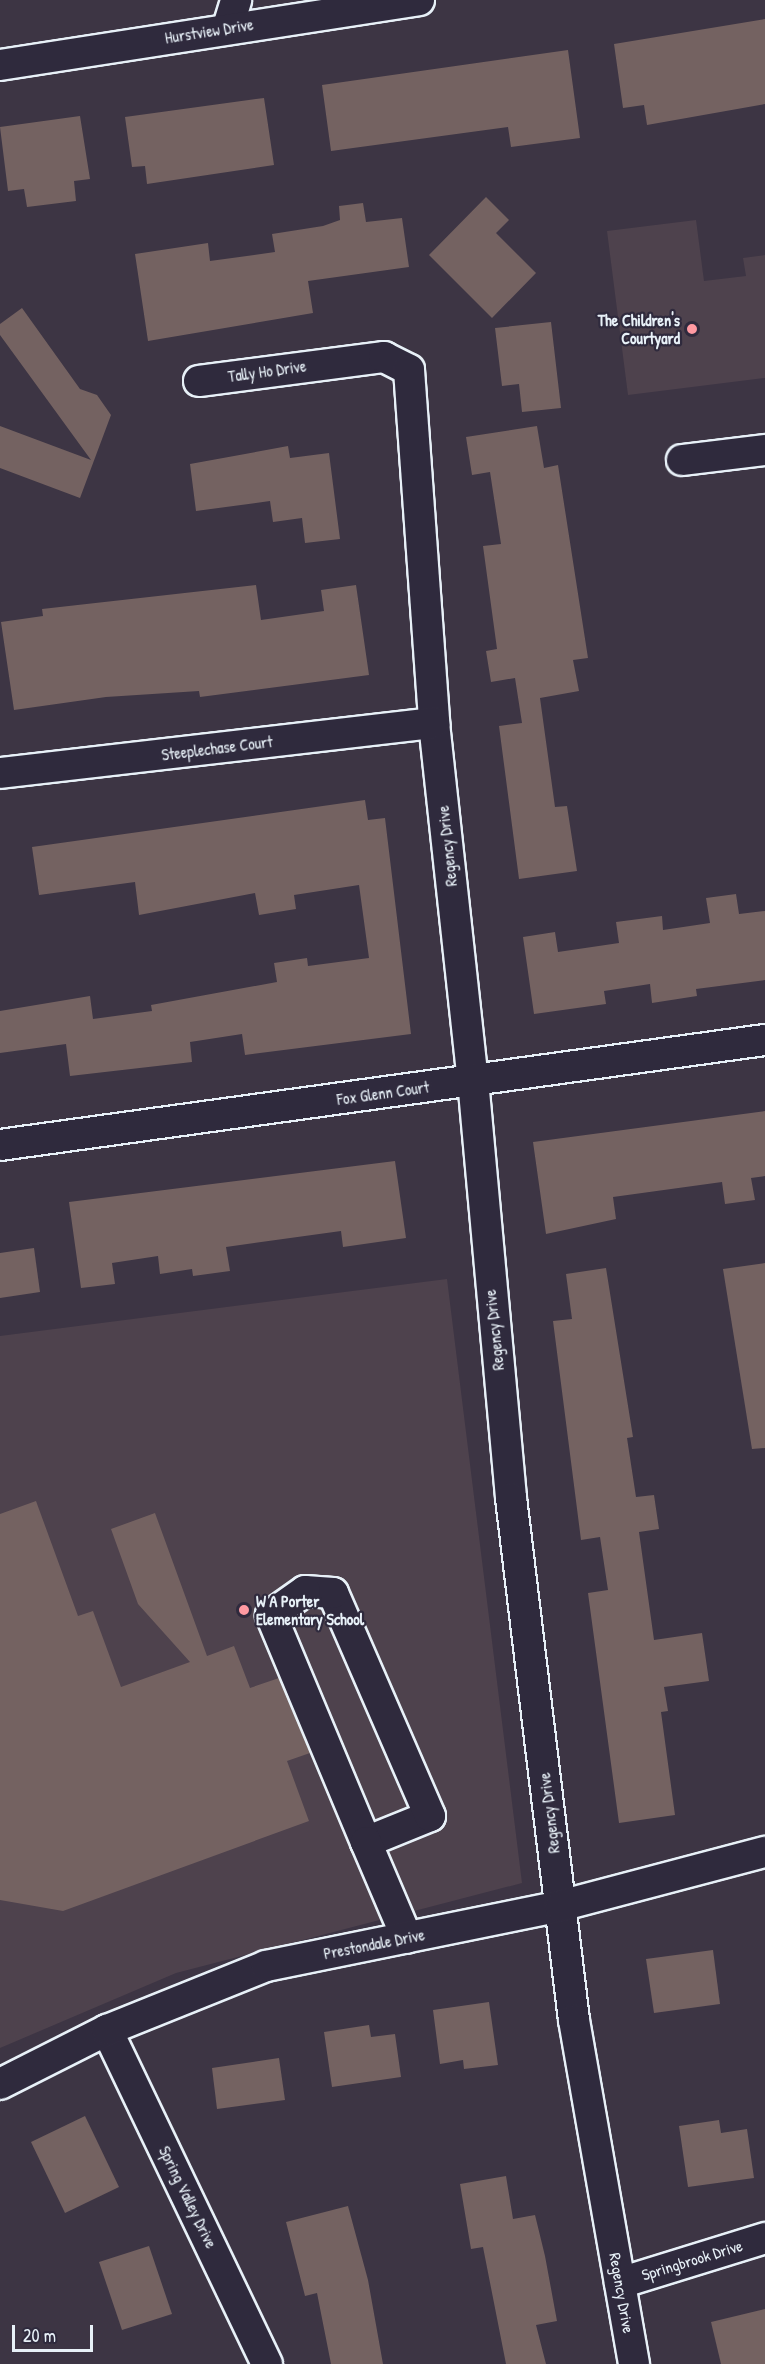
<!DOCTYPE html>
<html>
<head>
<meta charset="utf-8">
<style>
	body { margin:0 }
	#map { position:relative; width:765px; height:2364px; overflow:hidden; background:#3d3544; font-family:"Patrick Hand",sans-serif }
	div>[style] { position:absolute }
	.built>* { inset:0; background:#4e424d }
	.building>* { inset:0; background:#746261 }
	.roads { filter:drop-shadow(2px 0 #e8f1f8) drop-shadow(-2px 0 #e8f1f8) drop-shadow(0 2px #e8f1f8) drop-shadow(0 -2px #e8f1f8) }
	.minor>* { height:30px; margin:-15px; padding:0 15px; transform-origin:15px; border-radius:15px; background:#2f2a3d }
	.dots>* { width:16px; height:16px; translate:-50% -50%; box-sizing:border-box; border:3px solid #2f2a3d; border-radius:50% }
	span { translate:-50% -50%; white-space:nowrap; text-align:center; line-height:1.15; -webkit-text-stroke:4.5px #2f2a3d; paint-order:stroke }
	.street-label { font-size:16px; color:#e8f1f8 }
	.poi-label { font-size:16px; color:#e8f1f8; font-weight:700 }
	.right { translate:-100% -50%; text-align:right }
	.left { translate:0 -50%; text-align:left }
	.scale { position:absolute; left:12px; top:2325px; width:81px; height:27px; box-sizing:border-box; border:3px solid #e8f1f8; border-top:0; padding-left:8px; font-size:18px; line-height:21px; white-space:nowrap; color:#e8f1f8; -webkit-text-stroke:4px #2f2a3d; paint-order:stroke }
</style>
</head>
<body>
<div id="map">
	<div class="built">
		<div style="clip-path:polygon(696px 220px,704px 281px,746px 276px,743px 258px,765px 255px,765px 378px,628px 395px,607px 231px)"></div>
		<div style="clip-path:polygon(447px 1279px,522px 1883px,176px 1973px,0 2048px,0 1336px)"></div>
	</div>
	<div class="building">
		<div style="clip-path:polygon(765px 19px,765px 104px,647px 125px,644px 105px,623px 108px,614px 44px)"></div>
		<div style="clip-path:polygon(568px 50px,580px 138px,511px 147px,508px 127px,331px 151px,322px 85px)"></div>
		<div style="clip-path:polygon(264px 98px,274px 165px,147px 184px,145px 166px,132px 167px,125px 117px)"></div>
		<div style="clip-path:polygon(80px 116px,90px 179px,74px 181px,76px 201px,27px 207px,24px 189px,8px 191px,0 127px)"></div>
		<div style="clip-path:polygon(486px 197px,509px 220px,496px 233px,536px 273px,492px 318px,429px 255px)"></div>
		<div style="clip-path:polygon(363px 203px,366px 222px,402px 218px,409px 267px,308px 281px,313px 313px,148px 341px,135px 254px,208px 243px,210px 261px,275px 252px,272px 234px,323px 226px,340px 220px,339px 206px)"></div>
		<div style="clip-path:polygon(22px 308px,80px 389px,97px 395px,111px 415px,80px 498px,0 468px,0 426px,91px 460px,0 335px,0 324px)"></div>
		<div style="clip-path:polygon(551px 322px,561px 408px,522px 412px,519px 384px,502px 386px,495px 328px)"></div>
		<div style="clip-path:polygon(537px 426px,544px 468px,558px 465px,588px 658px,573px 660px,579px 691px,540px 698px,555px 807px,567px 806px,577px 871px,519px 879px,499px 726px,522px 723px,515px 678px,491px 682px,486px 651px,497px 649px,483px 546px,501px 544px,490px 472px,472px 475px,466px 437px)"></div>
		<div style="clip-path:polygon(288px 446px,290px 458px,329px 453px,340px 539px,305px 543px,302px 518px,273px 522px,270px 501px,196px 511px,190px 464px)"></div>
		<div style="clip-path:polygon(256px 585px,261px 620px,324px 611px,321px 590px,356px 585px,369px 675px,200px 697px,199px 691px,106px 697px,14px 710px,1px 622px,43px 616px,42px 609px)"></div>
		<div style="clip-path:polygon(365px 800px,368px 820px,385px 818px,411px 1034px,245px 1055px,242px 1034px,190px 1042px,192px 1062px,70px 1076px,66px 1044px,0 1053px,0 1011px,90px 996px,93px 1019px,152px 1011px,151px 1005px,277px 982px,274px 963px,307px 958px,308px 966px,369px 958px,359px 885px,294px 895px,296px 909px,259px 915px,255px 893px,139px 915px,135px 882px,39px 895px,32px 847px)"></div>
		<div style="clip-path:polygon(736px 894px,739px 914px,765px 911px,765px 980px,696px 989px,697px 996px,652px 1003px,650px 984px,604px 991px,606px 1004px,534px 1014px,523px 937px,555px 932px,558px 952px,619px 943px,616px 922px,662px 916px,663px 930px,710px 923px,706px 898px)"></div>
		<div style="clip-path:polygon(765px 1111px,765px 1176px,751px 1178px,755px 1200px,725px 1204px,722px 1182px,613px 1197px,616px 1219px,546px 1234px,533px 1142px)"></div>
		<div style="clip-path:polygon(395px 1161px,406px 1238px,343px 1247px,341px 1231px,226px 1247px,230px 1271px,193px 1276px,192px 1269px,160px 1274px,158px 1256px,112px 1263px,115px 1284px,81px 1288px,69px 1202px)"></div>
		<div style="clip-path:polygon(34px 1248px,40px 1292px,0 1298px,0 1253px)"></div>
		<div style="clip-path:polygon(765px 1263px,765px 1448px,752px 1449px,723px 1269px)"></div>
		<div style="clip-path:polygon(606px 1268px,633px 1437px,627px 1438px,636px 1497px,654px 1495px,659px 1529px,639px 1532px,654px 1640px,702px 1633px,709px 1681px,664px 1687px,668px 1711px,661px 1712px,675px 1815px,619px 1823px,588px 1593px,608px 1590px,600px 1537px,581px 1540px,553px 1321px,572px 1319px,566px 1274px)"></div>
		<div style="clip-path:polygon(36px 1501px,78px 1616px,93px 1611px,121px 1687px,190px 1662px,138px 1604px,111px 1529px,155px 1513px,207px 1656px,234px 1646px,250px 1688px,279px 1678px,310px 1753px,287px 1761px,309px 1821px,63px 1911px,0 1900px,0 1514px)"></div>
		<div style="clip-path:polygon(713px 1950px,720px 2004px,654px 2013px,646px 1959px)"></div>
		<div style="clip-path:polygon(489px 2002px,498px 2065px,464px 2069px,463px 2060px,440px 2064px,433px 2010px)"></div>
		<div style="clip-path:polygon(369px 2025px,371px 2037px,395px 2034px,401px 2077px,332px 2087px,324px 2032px)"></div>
		<div style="clip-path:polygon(279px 2058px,285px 2100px,217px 2109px,212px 2068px)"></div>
		<div style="clip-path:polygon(85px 2116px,119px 2187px,65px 2213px,31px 2142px)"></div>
		<div style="clip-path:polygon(719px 2120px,721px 2133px,747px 2129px,754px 2178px,688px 2187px,679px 2126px)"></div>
		<div style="clip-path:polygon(506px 2176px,513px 2219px,535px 2215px,545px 2256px,557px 2321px,536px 2325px,546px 2364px,506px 2364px,483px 2247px,471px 2249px,460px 2184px)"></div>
		<div style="clip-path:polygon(348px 2206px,368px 2280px,383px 2364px,331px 2364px,317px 2293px,305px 2296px,286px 2222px)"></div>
		<div style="clip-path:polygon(149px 2246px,172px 2314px,122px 2330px,99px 2262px)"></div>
		<div style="clip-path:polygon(765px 2309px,765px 2364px,721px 2364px,711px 2322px)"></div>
	</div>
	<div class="roads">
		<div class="minor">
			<div style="left:228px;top:27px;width:28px;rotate:-73deg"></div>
			<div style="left:0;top:65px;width:424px;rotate:-8.8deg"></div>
			<div style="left:199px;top:381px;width:187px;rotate:-7.4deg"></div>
			<div style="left:384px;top:357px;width:28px;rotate:27deg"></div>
			<div style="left:409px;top:370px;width:354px;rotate:85.9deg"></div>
			<div style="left:434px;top:723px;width:359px;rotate:83.8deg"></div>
			<div style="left:473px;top:1080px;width:420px;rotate:84.8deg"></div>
			<div style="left:511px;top:1498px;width:526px;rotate:83.12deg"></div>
			<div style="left:574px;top:2020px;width:349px;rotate:80.1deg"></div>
			<div style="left:682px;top:460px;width:84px;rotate:-6.9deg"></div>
			<div style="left:0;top:773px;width:437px;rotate:-6.6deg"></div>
			<div style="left:0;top:1145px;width:772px;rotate:-7.82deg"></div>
			<div style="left:366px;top:1842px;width:69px;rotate:-22.1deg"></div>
			<div style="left:430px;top:1816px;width:243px;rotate:-113.5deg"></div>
			<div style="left:333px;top:1593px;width:28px;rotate:-176deg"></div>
			<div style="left:305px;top:1591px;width:42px;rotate:144.8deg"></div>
			<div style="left:271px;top:1615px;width:246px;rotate:67.3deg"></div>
			<div style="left:366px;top:1842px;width:104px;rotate:66.9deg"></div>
			<div style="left:107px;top:2030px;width:370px;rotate:64.4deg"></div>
			<div style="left:0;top:2084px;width:120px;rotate:-26.8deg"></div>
			<div style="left:107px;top:2030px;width:171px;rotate:-21.9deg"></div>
			<div style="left:266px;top:1966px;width:300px;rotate:-11.5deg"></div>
			<div style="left:560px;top:1906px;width:212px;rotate:-14.8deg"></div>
			<div style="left:620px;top:2283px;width:152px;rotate:-17.2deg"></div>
		</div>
	</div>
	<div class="dots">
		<div style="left:692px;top:329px;background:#ff9aa2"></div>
		<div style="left:244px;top:1610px;background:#ff9aa2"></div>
	</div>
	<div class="street-label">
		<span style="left:209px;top:31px;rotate:-9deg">Hurstview Drive</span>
		<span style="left:267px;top:371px;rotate:-8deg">Tally Ho Drive</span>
		<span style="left:217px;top:748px;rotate:-7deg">Steeplechase Court</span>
		<span style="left:447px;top:846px;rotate:-96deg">Regency Drive</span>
		<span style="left:383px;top:1093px;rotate:-8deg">Fox Glenn Court</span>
		<span style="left:494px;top:1330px;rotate:-96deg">Regency Drive</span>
		<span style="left:549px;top:1813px;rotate:-97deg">Regency Drive</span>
		<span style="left:374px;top:1944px;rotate:-11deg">Prestondale Drive</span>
		<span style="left:188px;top:2197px;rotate:64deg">Spring Valley Drive</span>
		<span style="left:692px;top:2260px;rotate:-17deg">Springbrook Drive</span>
		<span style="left:622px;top:2293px;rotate:80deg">Regency Drive</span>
	</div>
	<div class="poi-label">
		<span class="right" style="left:680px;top:329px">The Children's<br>Courtyard</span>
		<span class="left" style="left:256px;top:1610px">W A Porter<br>Elementary School</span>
	</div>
	<div class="scale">20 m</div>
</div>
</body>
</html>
